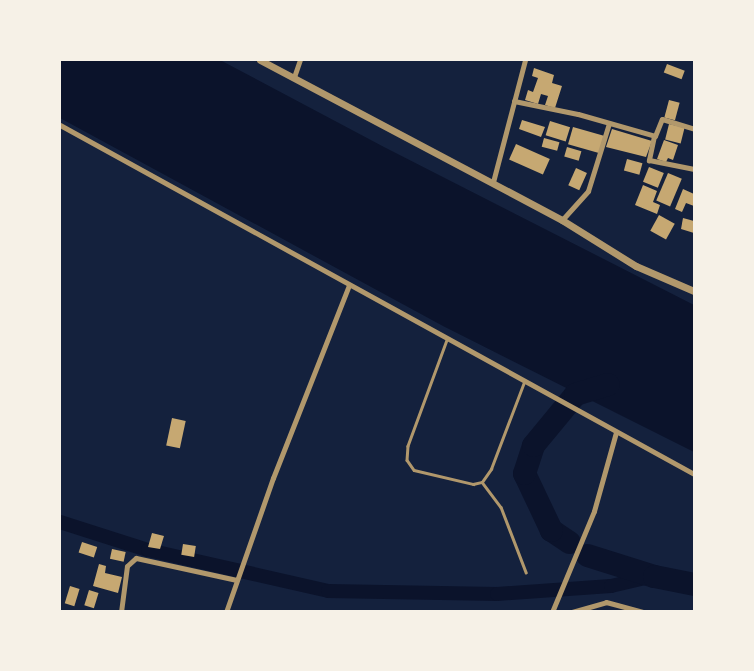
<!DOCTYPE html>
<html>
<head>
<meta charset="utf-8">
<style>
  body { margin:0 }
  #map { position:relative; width:754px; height:671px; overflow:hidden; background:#14213d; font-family:Manrope,sans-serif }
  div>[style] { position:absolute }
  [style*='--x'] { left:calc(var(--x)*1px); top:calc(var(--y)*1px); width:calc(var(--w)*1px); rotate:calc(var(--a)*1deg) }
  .water>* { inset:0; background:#0b132b }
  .canal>* { height:14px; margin:-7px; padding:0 7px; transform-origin:7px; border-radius:7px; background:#0b132b }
  .river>* { height:23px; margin:-11.5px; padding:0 11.5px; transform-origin:11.5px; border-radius:11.5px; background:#0b132b }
  .building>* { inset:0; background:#c6a872; transform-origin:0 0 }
  .service>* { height:2.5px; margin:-1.25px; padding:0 1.25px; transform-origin:1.25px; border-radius:1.25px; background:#b1986c }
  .minor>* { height:5px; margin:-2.5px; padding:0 2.5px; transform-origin:2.5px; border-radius:2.5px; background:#b1986c }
  .tertiary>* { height:7px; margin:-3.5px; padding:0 3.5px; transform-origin:3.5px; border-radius:3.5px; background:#b1986c }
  span { translate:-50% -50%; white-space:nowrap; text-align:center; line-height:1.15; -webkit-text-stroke:7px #f6f1e7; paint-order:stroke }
  .frame { position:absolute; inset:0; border:61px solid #f6f1e7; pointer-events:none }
</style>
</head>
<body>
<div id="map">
  <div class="water">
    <div style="clip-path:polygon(60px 60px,220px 60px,384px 147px,694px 305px,694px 452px,443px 326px,60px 118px)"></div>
  </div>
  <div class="canal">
    <div style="--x:60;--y:522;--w:92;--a:17.7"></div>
    <div style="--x:148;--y:550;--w:185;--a:12.8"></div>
    <div style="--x:328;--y:591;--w:169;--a:1"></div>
    <div style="--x:497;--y:594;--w:114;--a:-4"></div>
    <div style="--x:611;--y:586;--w:44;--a:-13.1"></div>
  </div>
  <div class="river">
    <div style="--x:569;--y:542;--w:22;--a:-146"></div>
    <div style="--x:551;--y:530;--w:63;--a:-115.3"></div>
    <div style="--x:524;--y:473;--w:29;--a:-72"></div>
    <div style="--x:533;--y:445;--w:66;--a:-50.5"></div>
    <div style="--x:575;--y:394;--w:34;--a:-17"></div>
    <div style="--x:587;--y:555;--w:70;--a:17.4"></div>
    <div style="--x:654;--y:576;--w:41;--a:11.3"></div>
  </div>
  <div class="building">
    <div style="left:667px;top:64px;width:19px;height:9px;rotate:21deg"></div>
    <div style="clip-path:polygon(534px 68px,554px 75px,552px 83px,562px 86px,555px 108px,545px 105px,548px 96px,541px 94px,538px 104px,525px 100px,528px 90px,533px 92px,538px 78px,532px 76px)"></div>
    <div style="left:669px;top:100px;width:11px;height:18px;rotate:15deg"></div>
    <div style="clip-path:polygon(522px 120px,545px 127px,541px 137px,519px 129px)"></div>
    <div style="left:550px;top:121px;width:21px;height:15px;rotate:17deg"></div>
    <div style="left:669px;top:124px;width:16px;height:16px;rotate:14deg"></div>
    <div style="left:573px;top:127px;width:32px;height:18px;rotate:16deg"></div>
    <div style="clip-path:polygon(612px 129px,652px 141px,646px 157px,606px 147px)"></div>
    <div style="left:544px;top:138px;width:16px;height:9px;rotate:15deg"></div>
    <div style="clip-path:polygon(664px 140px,678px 145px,673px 160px,668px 158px,666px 162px,657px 159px)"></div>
    <div style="left:516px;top:144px;width:37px;height:17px;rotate:24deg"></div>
    <div style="left:567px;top:147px;width:15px;height:10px;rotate:16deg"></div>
    <div style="left:627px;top:159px;width:16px;height:12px;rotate:15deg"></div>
    <div style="left:649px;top:167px;width:16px;height:16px;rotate:22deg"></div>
    <div style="left:576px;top:168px;width:12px;height:19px;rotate:24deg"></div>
    <div style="left:668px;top:173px;width:15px;height:30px;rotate:23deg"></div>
    <div style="clip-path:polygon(643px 185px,657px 191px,653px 202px,660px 205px,657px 214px,635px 205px)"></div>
    <div style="clip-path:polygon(683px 189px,694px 194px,694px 206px,686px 203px,682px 212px,675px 209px)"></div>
    <div style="left:659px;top:215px;width:18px;height:18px;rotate:29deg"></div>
    <div style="clip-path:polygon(683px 218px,694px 221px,694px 233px,681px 229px)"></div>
    <div style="left:172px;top:418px;width:14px;height:28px;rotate:12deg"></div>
    <div style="clip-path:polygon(152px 533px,164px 536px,160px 549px,148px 547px)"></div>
    <div style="left:82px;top:542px;width:16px;height:11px;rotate:18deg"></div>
    <div style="left:183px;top:544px;width:13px;height:11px;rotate:9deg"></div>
    <div style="left:112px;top:549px;width:14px;height:10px;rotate:12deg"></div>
    <div style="clip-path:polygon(99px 564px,106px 566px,105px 573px,122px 577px,118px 593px,93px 586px)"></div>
    <div style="left:70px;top:586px;width:10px;height:18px;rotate:17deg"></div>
    <div style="left:89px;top:590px;width:10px;height:16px;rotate:17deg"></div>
  </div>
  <div class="service">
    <div style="--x:447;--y:340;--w:113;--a:110.2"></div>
    <div style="--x:408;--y:446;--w:14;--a:94"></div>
    <div style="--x:407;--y:460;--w:12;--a:55"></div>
    <div style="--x:414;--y:470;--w:61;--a:13.3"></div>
    <div style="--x:473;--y:484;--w:9;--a:-13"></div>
    <div style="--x:482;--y:482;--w:31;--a:53"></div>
    <div style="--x:501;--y:507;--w:70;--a:69"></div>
    <div style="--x:482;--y:482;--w:16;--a:-55"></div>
    <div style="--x:491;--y:469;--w:93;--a:-69.2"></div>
  </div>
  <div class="minor">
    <div style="--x:294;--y:77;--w:18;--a:-71"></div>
    <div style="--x:514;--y:101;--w:65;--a:11.5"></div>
    <div style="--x:578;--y:114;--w:80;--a:15.9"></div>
    <div style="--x:655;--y:136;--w:18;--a:-68"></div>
    <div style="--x:662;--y:119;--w:34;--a:17"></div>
    <div style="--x:60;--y:125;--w:724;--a:28.83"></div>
    <div style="--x:654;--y:136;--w:25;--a:102"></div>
    <div style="--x:649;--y:160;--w:46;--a:11.3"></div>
    <div style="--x:493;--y:182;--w:126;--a:-75.3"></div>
    <div style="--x:562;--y:220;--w:39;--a:-48"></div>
    <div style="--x:588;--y:191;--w:71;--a:-72.8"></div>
    <div style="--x:121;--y:612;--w:46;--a:-82.6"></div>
    <div style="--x:127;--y:566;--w:12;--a:-42"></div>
    <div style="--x:136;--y:558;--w:103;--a:12.3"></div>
    <div style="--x:226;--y:612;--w:142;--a:-70.7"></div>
    <div style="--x:273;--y:478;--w:207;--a:-68.5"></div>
    <div style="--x:552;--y:612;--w:109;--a:-67.4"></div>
    <div style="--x:594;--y:511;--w:82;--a:-74.4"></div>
    <div style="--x:572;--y:612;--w:35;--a:-16"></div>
    <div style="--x:606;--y:602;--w:39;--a:15"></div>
  </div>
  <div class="tertiary">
    <div style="--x:260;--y:60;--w:342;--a:27.9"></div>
    <div style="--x:562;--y:220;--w:87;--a:31.9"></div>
    <div style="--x:636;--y:266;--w:63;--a:23.3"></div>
  </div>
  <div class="frame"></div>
</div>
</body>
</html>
